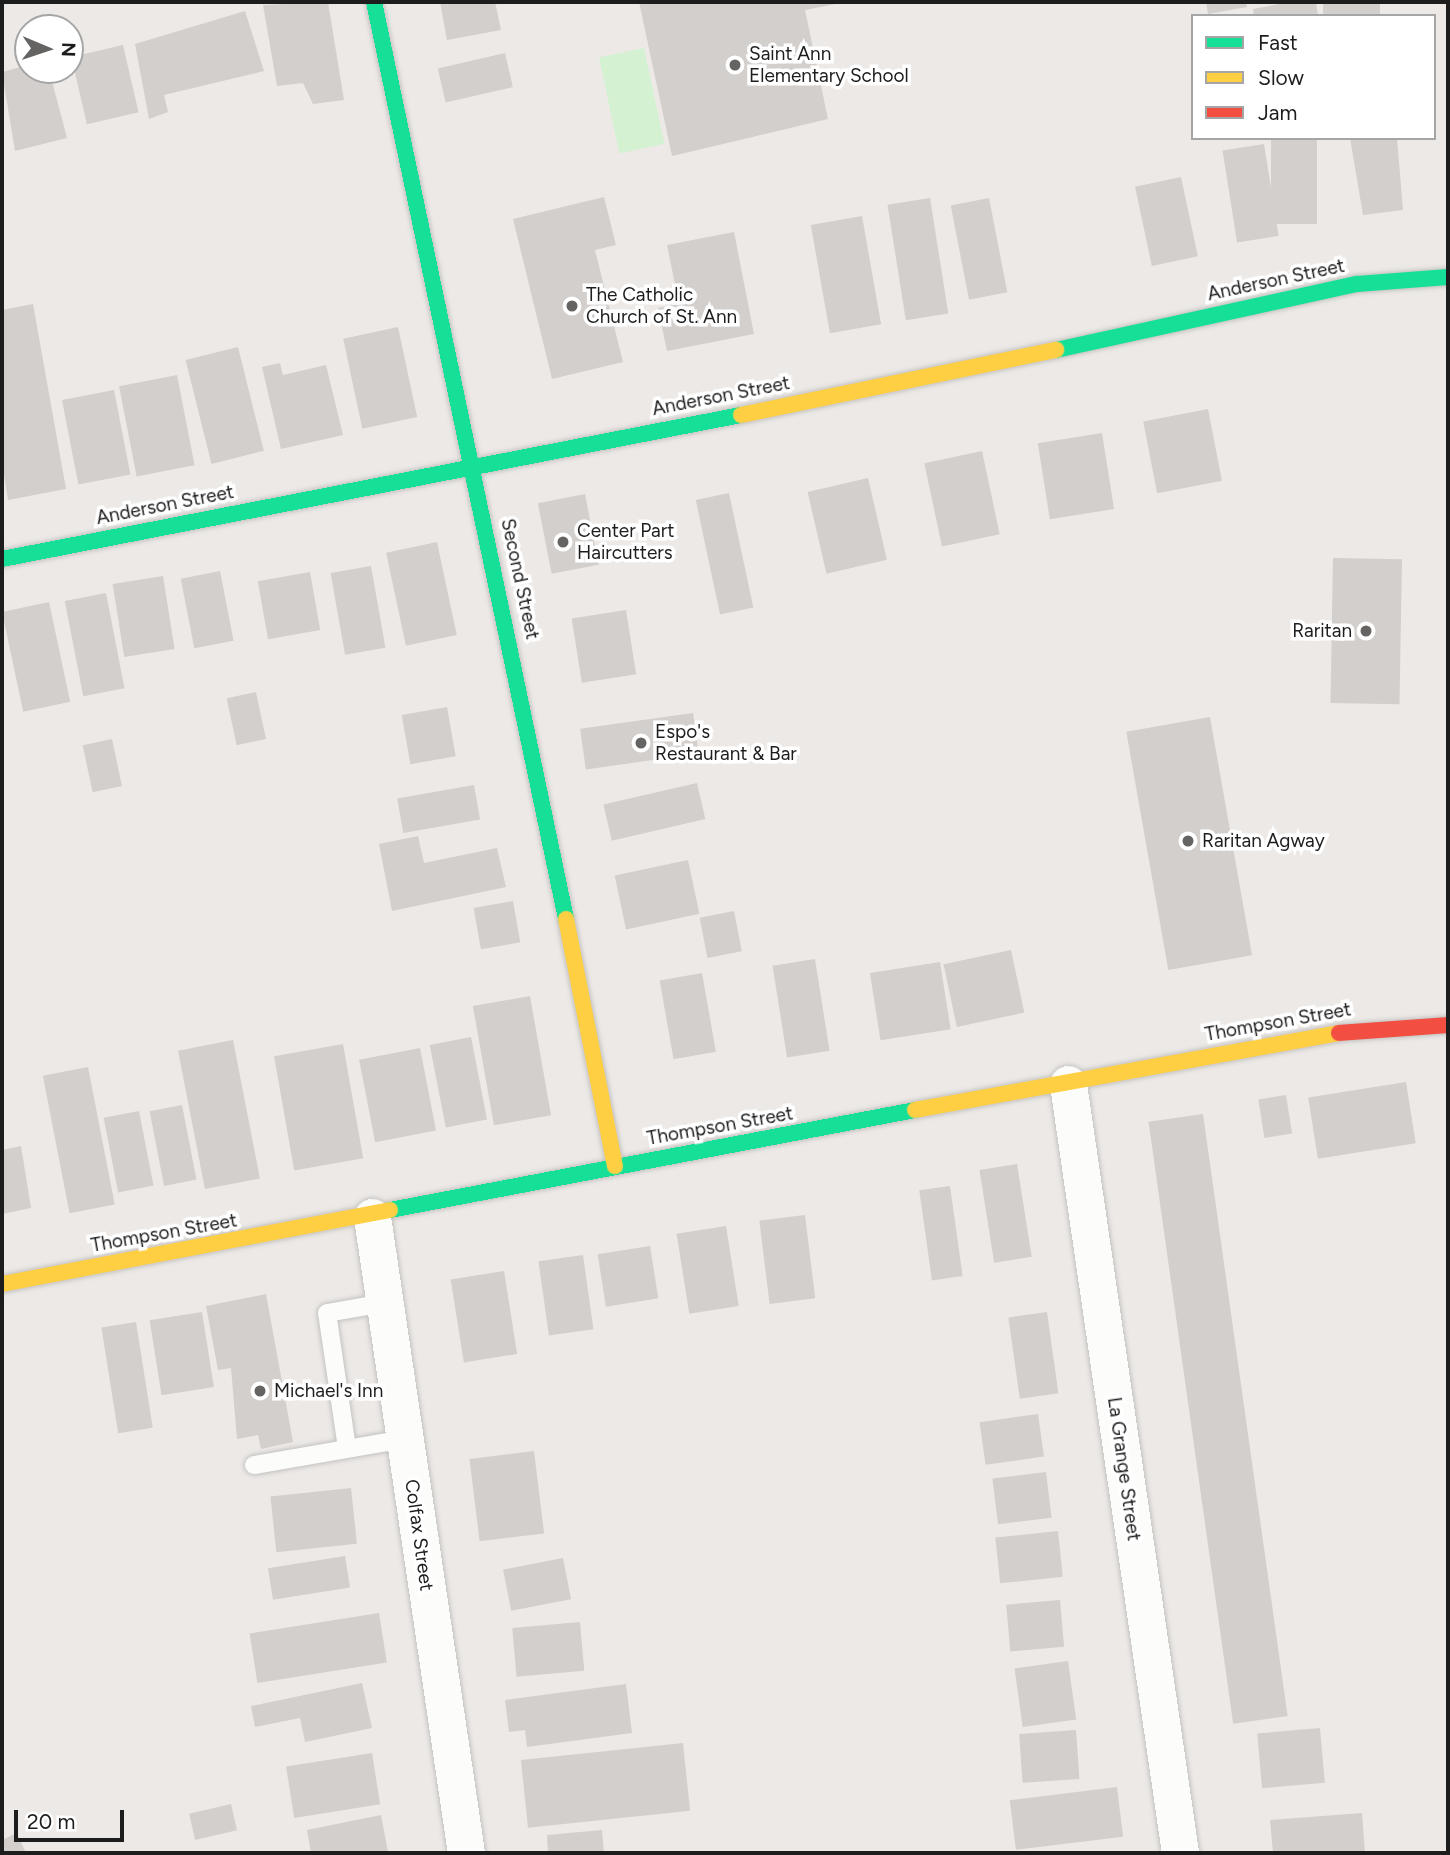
<!DOCTYPE html>
<html>
<head>
<meta charset="utf-8">
<style>
  body { margin:0 }
  #map { position:relative; width:1450px; height:1855px; overflow:hidden; background:#ece9e6; font-family:Figtree,sans-serif }
  div>[style] { position:absolute }
  [style*='--x'] { left:calc(var(--x)*1px); top:calc(var(--y)*1px); width:calc(var(--w)*1px); rotate:calc(var(--a)*1deg) }
  .park>* { inset:0; background:#d4f2d1; transform-origin:0 0 }
  .building>* { inset:0; background:#d3cfcd; transform-origin:0 0 }
  .roads { filter:drop-shadow(0 0 2px #c4c3c2) drop-shadow(0 0 2px #c4c3c2) }
  .lane>* { height:18px; margin:-9px; padding:0 9px; transform-origin:9px; border-radius:9px; background:#fcfcfb }
  .street>* { height:37px; margin:-18.5px; padding:0 18.5px; transform-origin:18.5px; border-radius:18.5px; background:#fcfcfb }
  .fast>* { height:16px; margin:-8px; padding:0 8px; transform-origin:8px; border-radius:8px; background:#16e098 }
  .slow>* { height:16px; margin:-8px; padding:0 8px; transform-origin:8px; border-radius:8px; background:#ffcf43 }
  .jam>* { height:16px; margin:-8px; padding:0 8px; transform-origin:8px; border-radius:8px; background:#f24e42 }
  .dots>* { width:19px; height:19px; translate:-50% -50%; box-sizing:border-box; border:4px solid #fff; border-radius:50% }
  span { translate:-50% -50%; white-space:nowrap; text-align:center; line-height:1.15; -webkit-text-stroke:7px #fff; paint-order:stroke }
  .poi-label { font-size:19px; color:#1d1d1d }
  .left { translate:0 -50%; text-align:left }
  .right { translate:-100% -50%; text-align:right }
  .street-label { font-size:19px; color:#1d1d1d }
  .frame { position:absolute; inset:0; border:4px solid #1d1d1d; pointer-events:none }
  .legend { position:absolute; left:1191px; top:14px; width:245px; height:126px; box-sizing:border-box; background:#fff; border:2px solid #a5a5a5; margin:0; padding:9px 12px; list-style:none; font-size:21px; color:#1d1d1d }
  .legend li { display:flex; align-items:center; gap:14px; height:35px }
  .legend b { width:35px; border:2px solid #a5a5a5 }
  .north { position:absolute; left:14px; top:14px; width:70px; height:70px; box-sizing:border-box; background:#fff; border:2px solid #a5a5a5; border-radius:50%; rotate:92deg; font-size:19px; font-weight:700; line-height:28px; text-align:center; color:#1d1d1d }
  .north::after { content:''; display:block; margin:auto; width:24px; height:32px; background:#656463; clip-path:polygon(50% 0,100% 100%,50% 72%,0 100%) }
  .scale { position:absolute; left:14px; top:1810px; width:110px; height:32px; box-sizing:border-box; border:4px solid #1d1d1d; border-top:0; padding-left:9px; font-size:21px; line-height:24px; white-space:nowrap; color:#1d1d1d; -webkit-text-stroke:5px #fff; paint-order:stroke }
</style>
</head>
<body>
<div id="map">
  <div class="park">
    <div style="left:644px;top:48px;width:98px;height:46px;rotate:78deg"></div>
  </div>
  <div class="building">
    <div style="clip-path:polygon(328px 2px,344px 100px,313px 104px,303px 83px,277px 86px,263px 5px)"></div>
    <div style="clip-path:polygon(440px 2px,495px 2px,501px 30px,447px 40px)"></div>
    <div style="clip-path:polygon(639px 2px,846px 2px,805px 10px,828px 119px,672px 156px)"></div>
    <div style="clip-path:polygon(1206px 2px,1246px 2px,1247px 7px,1208px 14px)"></div>
    <div style="clip-path:polygon(1290px 2px,1316px 2px,1318px 16px,1254px 16px,1253px 9px)"></div>
    <div style="left:1323px;top:2px;width:57px;height:14px"></div>
    <div style="clip-path:polygon(245px 11px,264px 71px,164px 95px,168px 112px,149px 119px,135px 44px)"></div>
    <div style="left:123px;top:45px;width:69px;height:53px;rotate:77deg"></div>
    <div style="left:505px;top:53px;width:35px;height:69px;rotate:77deg"></div>
    <div style="clip-path:polygon(28px 65px,49px 70px,67px 138px,15px 151px,2px 72px)"></div>
    <div style="left:1271px;top:138px;width:46px;height:86px"></div>
    <div style="clip-path:polygon(1350px 138px,1397px 138px,1403px 210px,1363px 215px)"></div>
    <div style="left:1264px;top:144px;width:93px;height:42px;rotate:81deg"></div>
    <div style="left:1181px;top:177px;width:81px;height:47px;rotate:78deg"></div>
    <div style="clip-path:polygon(604px 197px,616px 245px,595px 250px,623px 362px,552px 379px,513px 219px)"></div>
    <div style="left:930px;top:198px;width:117px;height:43px;rotate:81deg"></div>
    <div style="left:989px;top:198px;width:96px;height:39px;rotate:79deg"></div>
    <div style="left:862px;top:216px;width:110px;height:52px;rotate:80deg"></div>
    <div style="clip-path:polygon(734px 232px,754px 334px,667px 351px,658px 308px,679px 304px,667px 245px)"></div>
    <div style="clip-path:polygon(33px 304px,66px 489px,8px 500px,2px 462px,2px 310px)"></div>
    <div style="left:398px;top:327px;width:92px;height:56px;rotate:78deg"></div>
    <div style="left:238px;top:347px;width:107px;height:54px;rotate:76deg"></div>
    <div style="clip-path:polygon(280px 363px,283px 375px,326px 365px,343px 435px,281px 449px,262px 367px)"></div>
    <div style="left:177px;top:375px;width:92px;height:59px;rotate:79deg"></div>
    <div style="left:114px;top:390px;width:86px;height:53px;rotate:79deg"></div>
    <div style="left:1208px;top:409px;width:73px;height:66px;rotate:79deg"></div>
    <div style="left:1102px;top:433px;width:77px;height:65px;rotate:81deg"></div>
    <div style="left:982px;top:451px;width:85px;height:59px;rotate:78deg"></div>
    <div style="left:868px;top:478px;width:84px;height:62px;rotate:77deg"></div>
    <div style="left:729px;top:493px;width:117px;height:34px;rotate:78deg"></div>
    <div style="left:585px;top:494px;width:72px;height:48px;rotate:79deg"></div>
    <div style="left:437px;top:542px;width:95px;height:52px;rotate:78deg"></div>
    <div style="left:1333px;top:558px;width:69px;height:145px;rotate:1deg"></div>
    <div style="left:371px;top:566px;width:83px;height:41px;rotate:80deg"></div>
    <div style="left:220px;top:571px;width:71px;height:40px;rotate:79deg"></div>
    <div style="left:310px;top:572px;width:59px;height:53px;rotate:80deg"></div>
    <div style="left:163px;top:576px;width:74px;height:51px;rotate:81deg"></div>
    <div style="left:106px;top:593px;width:97px;height:42px;rotate:79deg"></div>
    <div style="left:49px;top:602px;width:102px;height:48px;rotate:78deg"></div>
    <div style="left:626px;top:610px;width:65px;height:55px;rotate:81deg"></div>
    <div style="left:256px;top:692px;width:48px;height:30px;rotate:78deg"></div>
    <div style="left:447px;top:707px;width:50px;height:46px;rotate:80deg"></div>
    <div style="left:693px;top:713px;width:41px;height:114px;rotate:82deg"></div>
    <div style="left:1210px;top:717px;width:242px;height:85px;rotate:80deg"></div>
    <div style="left:112px;top:739px;width:48px;height:30px;rotate:78deg"></div>
    <div style="left:697px;top:783px;width:37px;height:96px;rotate:77deg"></div>
    <div style="left:474px;top:785px;width:35px;height:78px;rotate:80deg"></div>
    <div style="clip-path:polygon(418px 836px,424px 863px,497px 848px,506px 887px,392px 911px,379px 844px)"></div>
    <div style="left:688px;top:860px;width:55px;height:75px;rotate:78deg"></div>
    <div style="left:513px;top:901px;width:42px;height:40px;rotate:80deg"></div>
    <div style="left:734px;top:911px;width:41px;height:35px;rotate:79deg"></div>
    <div style="left:1011px;top:950px;width:64px;height:69px;rotate:78deg"></div>
    <div style="left:815px;top:959px;width:93px;height:43px;rotate:81deg"></div>
    <div style="left:940px;top:962px;width:68px;height:71px;rotate:81deg"></div>
    <div style="left:702px;top:973px;width:80px;height:43px;rotate:80deg"></div>
    <div style="left:530px;top:996px;width:121px;height:58px;rotate:80deg"></div>
    <div style="left:471px;top:1037px;width:84px;height:42px;rotate:79deg"></div>
    <div style="left:233px;top:1040px;width:141px;height:56px;rotate:79deg"></div>
    <div style="left:343px;top:1044px;width:116px;height:70px;rotate:80deg"></div>
    <div style="left:420px;top:1048px;width:84px;height:62px;rotate:79deg"></div>
    <div style="left:88px;top:1067px;width:140px;height:46px;rotate:79deg"></div>
    <div style="left:1406px;top:1082px;width:62px;height:99px;rotate:81deg"></div>
    <div style="left:1286px;top:1095px;width:39px;height:28px;rotate:81deg"></div>
    <div style="left:182px;top:1105px;width:76px;height:33px;rotate:79deg"></div>
    <div style="left:139px;top:1111px;width:76px;height:36px;rotate:79deg"></div>
    <div style="left:1203px;top:1114px;width:608px;height:55px;rotate:82deg"></div>
    <div style="clip-path:polygon(21px 1146px,31px 1208px,2px 1214px,2px 1150px)"></div>
    <div style="left:1017px;top:1164px;width:94px;height:38px;rotate:81deg"></div>
    <div style="left:950px;top:1186px;width:91px;height:31px;rotate:82deg"></div>
    <div style="left:805px;top:1215px;width:84px;height:46px;rotate:83deg"></div>
    <div style="left:726px;top:1226px;width:81px;height:50px;rotate:81deg"></div>
    <div style="left:650px;top:1246px;width:53px;height:53px;rotate:81deg"></div>
    <div style="left:583px;top:1255px;width:75px;height:45px;rotate:82deg"></div>
    <div style="left:504px;top:1271px;width:84px;height:54px;rotate:81deg"></div>
    <div style="clip-path:polygon(266px 1294px,293px 1442px,261px 1449px,258px 1435px,237px 1439px,231px 1368px,218px 1370px,206px 1306px)"></div>
    <div style="left:202px;top:1312px;width:76px;height:53px;rotate:81deg"></div>
    <div style="left:1047px;top:1312px;width:82px;height:39px;rotate:82deg"></div>
    <div style="left:136px;top:1322px;width:107px;height:35px;rotate:81deg"></div>
    <div style="left:1038px;top:1414px;width:43px;height:59px;rotate:82deg"></div>
    <div style="left:534px;top:1451px;width:83px;height:65px;rotate:83deg"></div>
    <div style="left:1046px;top:1472px;width:46px;height:54px;rotate:83deg"></div>
    <div style="left:351px;top:1488px;width:56px;height:81px;rotate:84deg"></div>
    <div style="left:1058px;top:1531px;width:46px;height:63px;rotate:84deg"></div>
    <div style="left:345px;top:1556px;width:32px;height:78px;rotate:81deg"></div>
    <div style="left:563px;top:1558px;width:42px;height:61px;rotate:79deg"></div>
    <div style="left:1060px;top:1600px;width:47px;height:54px;rotate:85deg"></div>
    <div style="left:379px;top:1613px;width:50px;height:131px;rotate:81deg"></div>
    <div style="left:580px;top:1622px;width:49px;height:68px;rotate:85deg"></div>
    <div style="left:1068px;top:1661px;width:59px;height:54px;rotate:82deg"></div>
    <div style="clip-path:polygon(362px 1683px,372px 1728px,305px 1742px,300px 1718px,255px 1727px,251px 1706px)"></div>
    <div style="clip-path:polygon(626px 1684px,632px 1733px,527px 1747px,525px 1730px,509px 1732px,505px 1700px)"></div>
    <div style="left:1320px;top:1728px;width:55px;height:63px;rotate:85deg"></div>
    <div style="left:1076px;top:1730px;width:49px;height:57px;rotate:86deg"></div>
    <div style="left:683px;top:1743px;width:68px;height:163px;rotate:84deg"></div>
    <div style="left:372px;top:1753px;width:52px;height:87px;rotate:81deg"></div>
    <div style="left:1117px;top:1787px;width:50px;height:108px;rotate:83deg"></div>
    <div style="left:231px;top:1804px;width:27px;height:43px;rotate:77deg"></div>
    <div style="clip-path:polygon(1362px 1813px,1365px 1853px,1273px 1853px,1270px 1820px)"></div>
    <div style="clip-path:polygon(381px 1815px,388px 1852px,311px 1853px,307px 1830px)"></div>
    <div style="clip-path:polygon(602px 1830px,604px 1853px,548px 1853px,547px 1835px)"></div>
    <div style="clip-path:polygon(17px 1833px,26px 1853px,2px 1853px,2px 1840px)"></div>
  </div>
  <div class="roads">
    <div class="lane">
      <div style="--x:347;--y:1448;--w:136;--a:-98.4"></div>
      <div style="--x:327;--y:1313;--w:59;--a:-9.8"></div>
      <div style="--x:254;--y:1465;--w:153;--a:-9.8"></div>
    </div>
    <div class="street">
      <div style="--x:1068;--y:1084;--w:777;--a:81.71"></div>
      <div style="--x:372;--y:1217;--w:643;--a:81.59"></div>
    </div>
    <div class="fast">
      <div style="--x:374;--y:2;--w:937;--a:78.17"></div>
      <div style="--x:1056;--y:350;--w:308;--a:-12.4"></div>
      <div style="--x:1357;--y:284;--w:91;--a:-4.4"></div>
      <div style="--x:2;--y:559;--w:753;--a:-11.03"></div>
      <div style="--x:390;--y:1210;--w:534;--a:-10.78"></div>
    </div>
    <div class="slow">
      <div style="--x:741;--y:415;--w:322;--a:-11.7"></div>
      <div style="--x:566;--y:919;--w:252;--a:78.8"></div>
      <div style="--x:915;--y:1110;--w:431;--a:-10.3"></div>
      <div style="--x:2;--y:1284;--w:395;--a:-10.8"></div>
    </div>
    <div class="jam">
      <div style="--x:1339;--y:1033;--w:109;--a:-4.2"></div>
    </div>
  </div>
  <div class="dots">
    <div style="left:735px;top:65px;background:#656463"></div>
    <div style="left:572px;top:306px;background:#656463"></div>
    <div style="left:563px;top:542px;background:#656463"></div>
    <div style="left:1366px;top:631px;background:#656463"></div>
    <div style="left:641px;top:743px;background:#656463"></div>
    <div style="left:1188px;top:841px;background:#656463"></div>
    <div style="left:260px;top:1391px;background:#656463"></div>
  </div>
  <div class="poi-label">
    <span class="left" style="left:749px;top:65px">Saint Ann<br>Elementary School</span>
    <span class="left" style="left:586px;top:306px">The Catholic<br>Church of St. Ann</span>
    <span class="left" style="left:577px;top:542px">Center Part<br>Haircutters</span>
    <span class="right" style="left:1352px;top:631px">Raritan</span>
    <span class="left" style="left:655px;top:743px">Espo's<br>Restaurant &amp; Bar</span>
    <span class="left" style="left:1202px;top:841px">Raritan Agway</span>
    <span class="left" style="left:274px;top:1391px">Michael's Inn</span>
  </div>
  <div class="street-label">
    <span style="left:1276px;top:280px;rotate:-12deg">Anderson Street</span>
    <span style="left:721px;top:396px;rotate:-11deg">Anderson Street</span>
    <span style="left:165px;top:505px;rotate:-11deg">Anderson Street</span>
    <span style="left:520px;top:579px;rotate:78deg">Second Street</span>
    <span style="left:1278px;top:1022px;rotate:-10deg">Thompson Street</span>
    <span style="left:720px;top:1126px;rotate:-10deg">Thompson Street</span>
    <span style="left:164px;top:1233px;rotate:-10deg">Thompson Street</span>
    <span style="left:1124px;top:1469px;rotate:82deg">La Grange Street</span>
    <span style="left:419px;top:1535px;rotate:82deg">Colfax Street</span>
  </div>
  <div class="frame"></div>
  <ul class="legend">
  <li><b style="height:9px;background:#16e098"></b>Fast</li>
  <li><b style="height:9px;background:#ffcf43"></b>Slow</li>
  <li><b style="height:9px;background:#f24e42"></b>Jam</li>
  </ul>
  <div class="north">N</div>
  <div class="scale">20 m</div>
</div>
</body>
</html>
